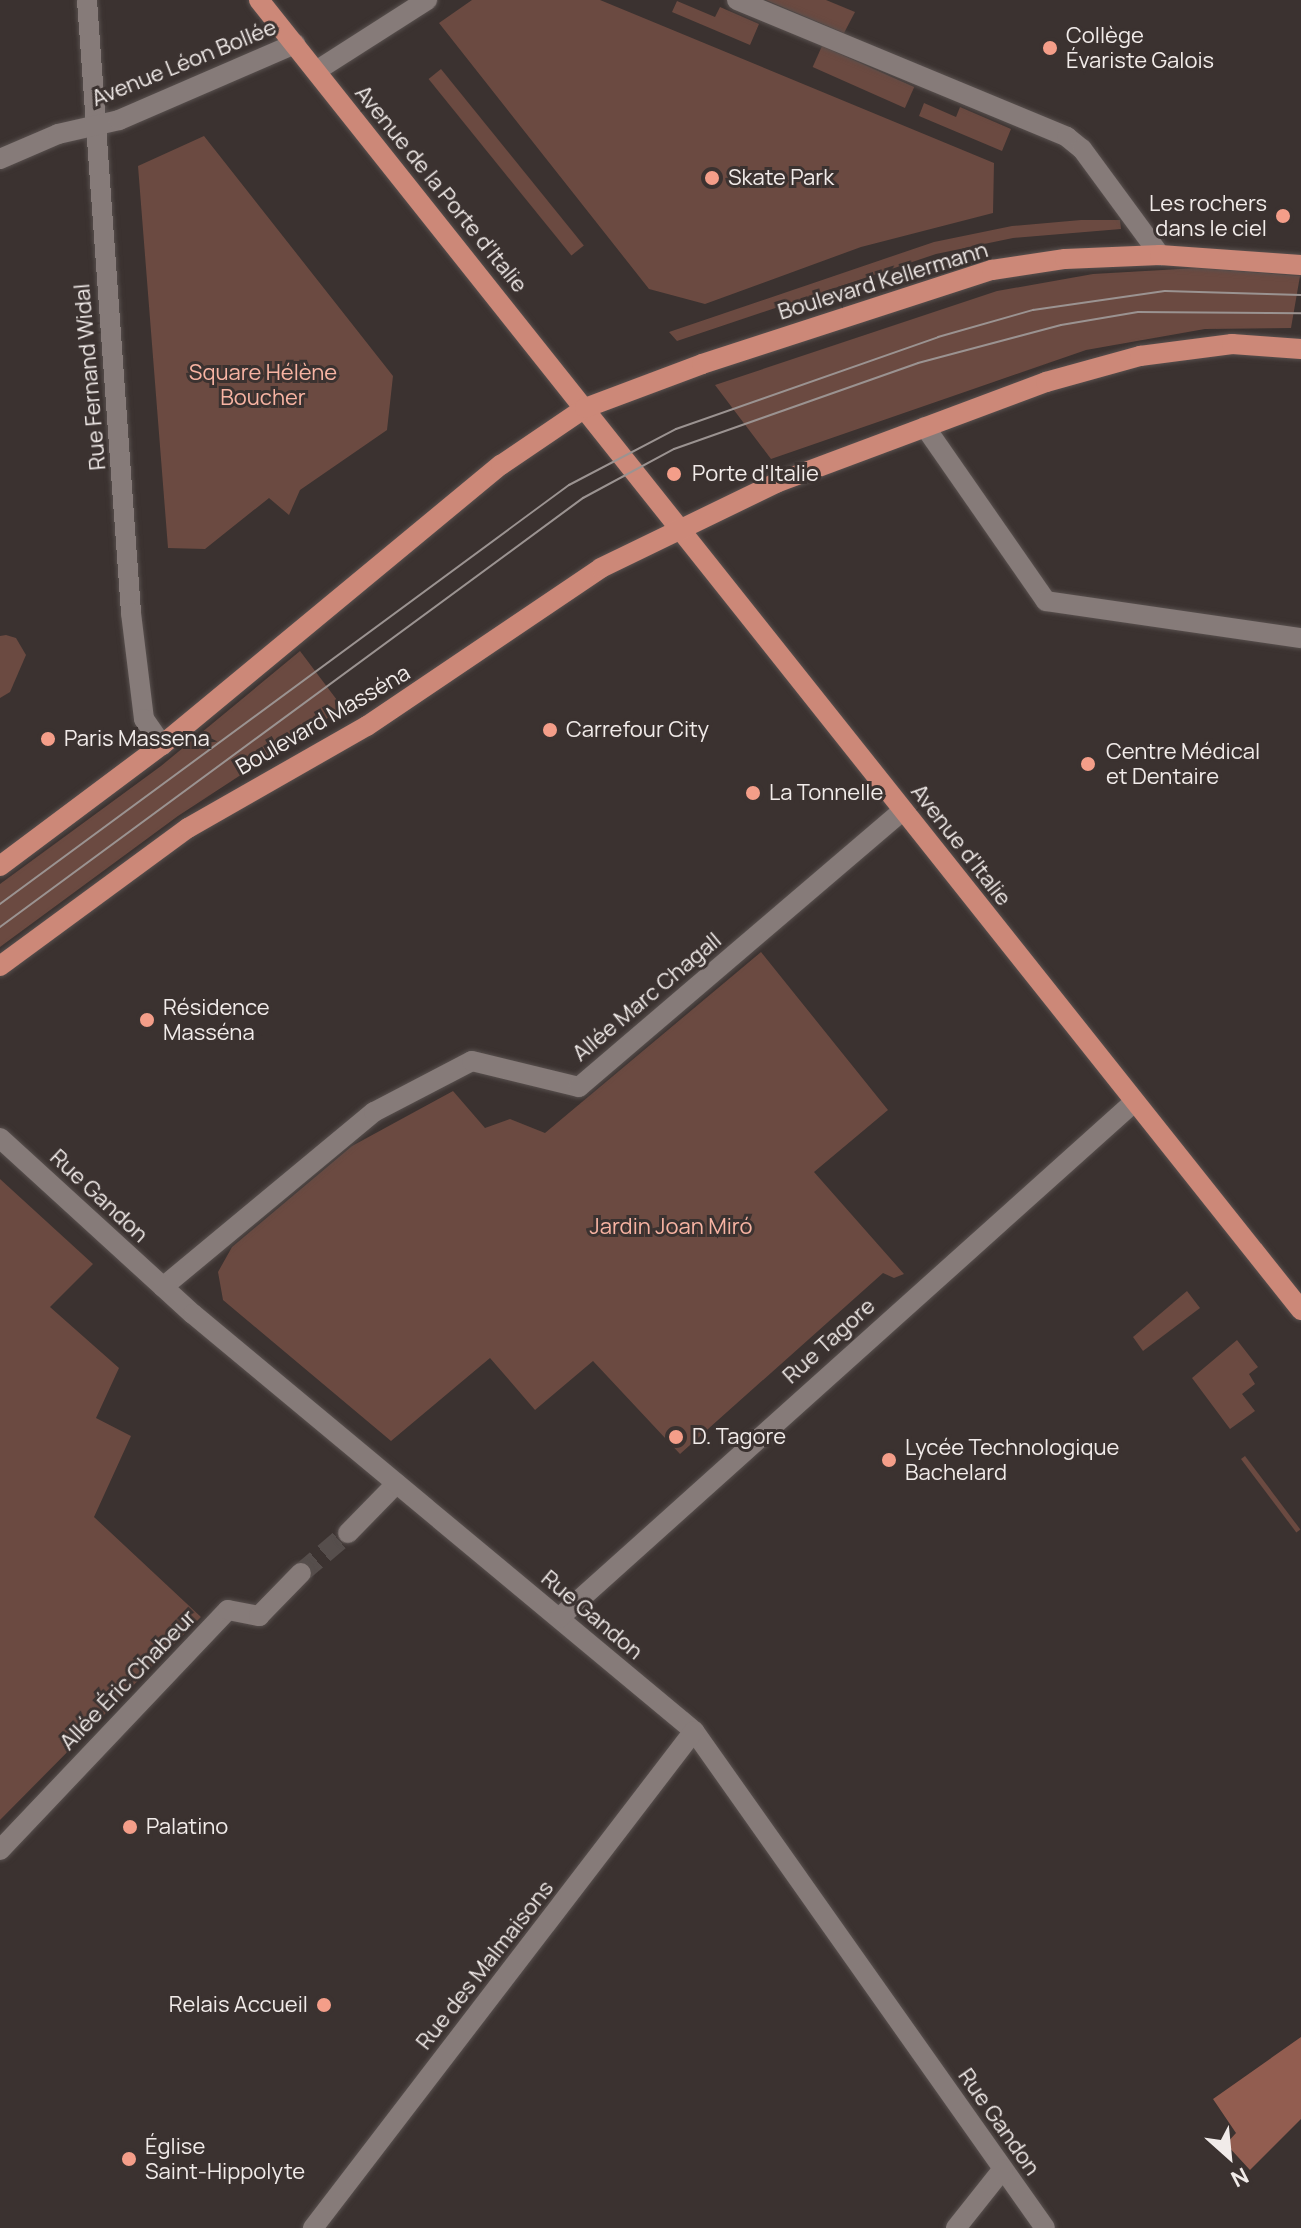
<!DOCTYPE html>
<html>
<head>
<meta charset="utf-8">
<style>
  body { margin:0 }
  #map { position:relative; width:1301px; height:2228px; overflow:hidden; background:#3b3230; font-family:Manrope,sans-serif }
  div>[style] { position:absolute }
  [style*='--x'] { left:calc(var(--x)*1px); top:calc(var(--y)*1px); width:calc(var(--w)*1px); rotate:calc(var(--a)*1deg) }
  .green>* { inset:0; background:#6b4a41; transform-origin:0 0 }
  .forest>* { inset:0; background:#925d50 }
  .pedestrian-tunnel>* { height:20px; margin-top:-10px; transform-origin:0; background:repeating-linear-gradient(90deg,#564e4c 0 20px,transparent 0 30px) }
  .roads { filter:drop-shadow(0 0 2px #58504e) drop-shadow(0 0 2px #58504e) }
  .pedestrian>* { height:20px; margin:-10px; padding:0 10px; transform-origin:10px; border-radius:10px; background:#867b79 }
  .minor>* { height:20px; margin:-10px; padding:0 10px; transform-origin:10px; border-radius:10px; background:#867b79 }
  .primary>* { height:20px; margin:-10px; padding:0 10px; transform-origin:10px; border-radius:10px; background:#cc8878 }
  .tram>* { height:2px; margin:-1px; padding:0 1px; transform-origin:1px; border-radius:1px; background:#9b9391 }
  .dots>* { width:22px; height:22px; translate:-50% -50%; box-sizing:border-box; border:4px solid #3b3230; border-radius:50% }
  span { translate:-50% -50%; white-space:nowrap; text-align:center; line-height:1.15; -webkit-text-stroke:6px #3b3230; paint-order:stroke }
  .poi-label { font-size:22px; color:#f1ebe9 }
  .left { translate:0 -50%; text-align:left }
  .right { translate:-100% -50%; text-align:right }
  .street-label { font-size:22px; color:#f1ebe9 }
  .park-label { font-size:22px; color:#f8b4a3 }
  .north { position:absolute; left:1189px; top:2116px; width:80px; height:80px; -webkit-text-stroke:6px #3b3230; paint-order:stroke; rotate:153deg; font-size:22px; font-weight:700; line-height:32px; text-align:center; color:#f1ebe9 }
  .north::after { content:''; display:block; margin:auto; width:28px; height:36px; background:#f1ebe9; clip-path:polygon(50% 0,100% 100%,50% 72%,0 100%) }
</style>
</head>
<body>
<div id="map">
  <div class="green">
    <div style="clip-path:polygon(472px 0,600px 0,994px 163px,993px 213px,861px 247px,705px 304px,649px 289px,439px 23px)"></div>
    <div style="clip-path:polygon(766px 0,826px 0,855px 12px,844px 33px)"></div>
    <div style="clip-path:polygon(677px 1px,715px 17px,720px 7px,759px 24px,750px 45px,672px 12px)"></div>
    <div style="left:822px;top:46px;width:101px;height:23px;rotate:24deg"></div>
    <div style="left:441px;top:69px;width:227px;height:16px;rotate:51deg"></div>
    <div style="clip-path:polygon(924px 103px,956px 117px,960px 107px,1011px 129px,1002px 151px,919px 116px)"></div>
    <div style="clip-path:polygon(204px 136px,393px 376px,387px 430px,300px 490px,289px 515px,269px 498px,205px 549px,168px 548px,138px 166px)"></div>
    <div style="clip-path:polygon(1081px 220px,1120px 220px,1121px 229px,1013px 238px,936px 254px,677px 341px,669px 332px,934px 242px,1012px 226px)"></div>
    <div style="clip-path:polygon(1197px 268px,1300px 276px,1291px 328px,1205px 329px,1086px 350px,771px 459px,715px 385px,997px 291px,1093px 274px)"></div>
    <div style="clip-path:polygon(6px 635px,16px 638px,26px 655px,10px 692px,0 698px,0 636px)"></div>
    <div style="clip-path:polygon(300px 651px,343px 708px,178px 816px,0 947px,0 884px,161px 766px)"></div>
    <div style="clip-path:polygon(761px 952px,888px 1110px,814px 1172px,904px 1274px,894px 1278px,883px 1273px,680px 1454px,593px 1361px,535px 1410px,490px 1358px,391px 1441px,223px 1300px,218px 1272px,232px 1247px,352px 1146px,453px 1091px,485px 1128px,510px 1119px,545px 1133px)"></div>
    <div style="clip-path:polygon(0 1179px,93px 1264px,50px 1307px,119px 1368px,96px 1418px,131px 1436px,94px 1517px,201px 1617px,0 1820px)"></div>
    <div style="clip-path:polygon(1187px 1291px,1200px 1308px,1143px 1351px,1133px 1337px)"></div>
    <div style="clip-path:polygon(1237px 1340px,1258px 1367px,1249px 1374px,1255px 1384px,1242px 1394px,1255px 1411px,1230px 1429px,1192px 1378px)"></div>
    <div style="left:1245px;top:1456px;width:92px;height:5px;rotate:53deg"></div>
  </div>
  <div class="forest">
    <div style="clip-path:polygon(1301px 2037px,1301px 2119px,1250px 2170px,1226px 2144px,1236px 2133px,1213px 2099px)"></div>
  </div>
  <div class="pedestrian-tunnel">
    <div style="--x:301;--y:1573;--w:62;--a:-40.4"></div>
  </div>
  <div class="roads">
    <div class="pedestrian">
      <div style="--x:737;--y:0;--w:357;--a:22.5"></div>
      <div style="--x:1067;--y:137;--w:19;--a:39"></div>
      <div style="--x:925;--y:427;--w:212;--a:55.2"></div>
      <div style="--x:1046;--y:601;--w:258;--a:8.3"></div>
      <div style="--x:163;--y:1287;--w:274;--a:-39.7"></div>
      <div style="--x:374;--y:1112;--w:110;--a:-27.5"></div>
      <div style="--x:472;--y:1061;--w:110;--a:13.7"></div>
      <div style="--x:579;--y:1087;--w:426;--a:-40.5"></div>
      <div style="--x:348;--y:1533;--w:69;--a:-45.6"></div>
      <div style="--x:0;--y:1850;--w:331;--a:-46.5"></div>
      <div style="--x:228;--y:1610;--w:32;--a:11"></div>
      <div style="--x:259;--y:1616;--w:60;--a:-45.7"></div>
    </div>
    <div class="minor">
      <div style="--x:87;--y:0;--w:615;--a:85.89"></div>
      <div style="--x:131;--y:613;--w:107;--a:83"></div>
      <div style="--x:144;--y:719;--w:32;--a:55"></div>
      <div style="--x:316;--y:71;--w:132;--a:-32.6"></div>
      <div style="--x:1082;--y:149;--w:132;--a:53.7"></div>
      <div style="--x:0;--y:159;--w:63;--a:-23.3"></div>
      <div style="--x:58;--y:134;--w:63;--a:-12.9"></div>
      <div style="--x:119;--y:120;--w:192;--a:-23.4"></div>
      <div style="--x:0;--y:1138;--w:261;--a:42.4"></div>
      <div style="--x:193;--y:1314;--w:652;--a:39.77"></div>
      <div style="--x:694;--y:1731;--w:608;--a:54.77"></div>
      <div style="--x:559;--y:1618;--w:773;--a:-41.9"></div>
      <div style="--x:313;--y:2228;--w:626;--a:-52.53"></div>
      <div style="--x:956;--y:2228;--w:75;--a:-51.5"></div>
    </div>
    <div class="primary">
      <div style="--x:259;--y:0;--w:1674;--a:51.5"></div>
      <div style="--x:0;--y:866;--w:202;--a:-36.8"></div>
      <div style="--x:162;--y:745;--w:440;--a:-39.6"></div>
      <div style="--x:501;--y:465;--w:102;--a:-34.2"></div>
      <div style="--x:585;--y:408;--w:125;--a:-20.6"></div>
      <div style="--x:702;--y:364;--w:305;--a:-18"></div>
      <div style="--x:992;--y:270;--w:74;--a:-8.6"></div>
      <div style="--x:1065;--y:259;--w:95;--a:-2.4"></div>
      <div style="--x:1160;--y:255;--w:141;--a:4.1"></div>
      <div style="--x:0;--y:966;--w:233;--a:-36.3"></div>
      <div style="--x:188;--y:828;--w:206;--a:-29.7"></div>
      <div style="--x:367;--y:726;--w:282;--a:-34"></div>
      <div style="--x:601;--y:568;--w:195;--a:-25.9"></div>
      <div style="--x:776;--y:483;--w:288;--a:-20.5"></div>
      <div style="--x:1046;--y:382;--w:98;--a:-15.5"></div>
      <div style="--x:1140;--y:356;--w:93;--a:-7.4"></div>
      <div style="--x:1232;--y:344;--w:69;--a:4.1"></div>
    </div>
  </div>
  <div class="tram">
    <div style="--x:0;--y:904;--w:707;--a:-36.37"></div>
    <div style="--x:569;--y:485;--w:121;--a:-27.6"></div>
    <div style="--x:676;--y:429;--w:278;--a:-19.3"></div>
    <div style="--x:938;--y:337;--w:99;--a:-15.9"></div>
    <div style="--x:1033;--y:310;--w:133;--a:-8.2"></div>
    <div style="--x:1165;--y:291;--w:136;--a:1.7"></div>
    <div style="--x:0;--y:927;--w:724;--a:-36.35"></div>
    <div style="--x:583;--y:498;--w:103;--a:-28.3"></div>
    <div style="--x:674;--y:449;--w:259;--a:-19.4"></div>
    <div style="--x:918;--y:363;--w:148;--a:-14.9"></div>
    <div style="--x:1061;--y:325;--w:78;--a:-9.6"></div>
    <div style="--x:1138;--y:312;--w:163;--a:0.4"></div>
  </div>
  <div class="dots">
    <div style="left:1050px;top:48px;background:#f49e89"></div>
    <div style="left:712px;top:178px;background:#f49e89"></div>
    <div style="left:1283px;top:216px;background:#f49e89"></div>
    <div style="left:674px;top:474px;background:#f49e89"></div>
    <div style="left:550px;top:730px;background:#f49e89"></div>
    <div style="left:48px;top:739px;background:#f49e89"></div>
    <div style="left:1088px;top:764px;background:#f49e89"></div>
    <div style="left:753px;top:793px;background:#f49e89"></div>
    <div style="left:147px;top:1020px;background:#f49e89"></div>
    <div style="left:676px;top:1437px;background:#f49e89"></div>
    <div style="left:889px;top:1460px;background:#f49e89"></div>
    <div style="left:130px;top:1827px;background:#f49e89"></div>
    <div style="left:324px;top:2005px;background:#f49e89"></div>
    <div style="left:129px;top:2159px;background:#f49e89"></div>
  </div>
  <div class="poi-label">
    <span class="left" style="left:1066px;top:48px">Collège<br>Évariste Galois</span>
    <span class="left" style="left:728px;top:178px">Skate Park</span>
    <span class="right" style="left:1267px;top:216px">Les rochers<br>dans le ciel</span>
    <span class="left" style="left:692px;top:474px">Porte d'Italie</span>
    <span class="left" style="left:566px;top:730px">Carrefour City</span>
    <span class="left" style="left:64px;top:739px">Paris Massena</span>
    <span class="left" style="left:1106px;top:764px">Centre Médical<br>et Dentaire</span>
    <span class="left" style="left:769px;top:793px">La Tonnelle</span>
    <span class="left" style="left:163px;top:1020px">Résidence<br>Masséna</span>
    <span class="left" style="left:692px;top:1437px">D. Tagore</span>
    <span class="left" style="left:905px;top:1460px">Lycée Technologique<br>Bachelard</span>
    <span class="left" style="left:146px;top:1827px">Palatino</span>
    <span class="right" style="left:308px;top:2005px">Relais Accueil</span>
    <span class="left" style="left:145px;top:2159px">Église<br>Saint-Hippolyte</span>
  </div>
  <div class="street-label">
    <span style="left:184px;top:63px;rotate:-22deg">Avenue Léon Bollée</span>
    <span style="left:441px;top:189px;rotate:51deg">Avenue de la Porte d'Italie</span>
    <span style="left:883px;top:281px;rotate:-17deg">Boulevard Kellermann</span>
    <span style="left:90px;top:377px;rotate:-95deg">Rue Fernand Widal</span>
    <span style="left:323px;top:720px;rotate:-30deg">Boulevard Masséna</span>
    <span style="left:961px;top:845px;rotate:52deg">Avenue d'Italie</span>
    <span style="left:647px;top:997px;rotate:-40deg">Allée Marc Chagall</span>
    <span style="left:99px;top:1196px;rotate:43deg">Rue Gandon</span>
    <span style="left:829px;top:1341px;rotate:-42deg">Rue Tagore</span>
    <span style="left:592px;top:1615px;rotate:40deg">Rue Gandon</span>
    <span style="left:128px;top:1680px;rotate:-46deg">Allée Éric Chabeur</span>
    <span style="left:485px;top:1965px;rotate:-52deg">Rue des Malmaisons</span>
    <span style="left:999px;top:2122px;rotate:55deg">Rue Gandon</span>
  </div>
  <div class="park-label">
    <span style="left:263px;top:385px">Square Hélène<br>Boucher</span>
    <span style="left:671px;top:1227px">Jardin Joan Miró</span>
  </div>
  <div class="north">N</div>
</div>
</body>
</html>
